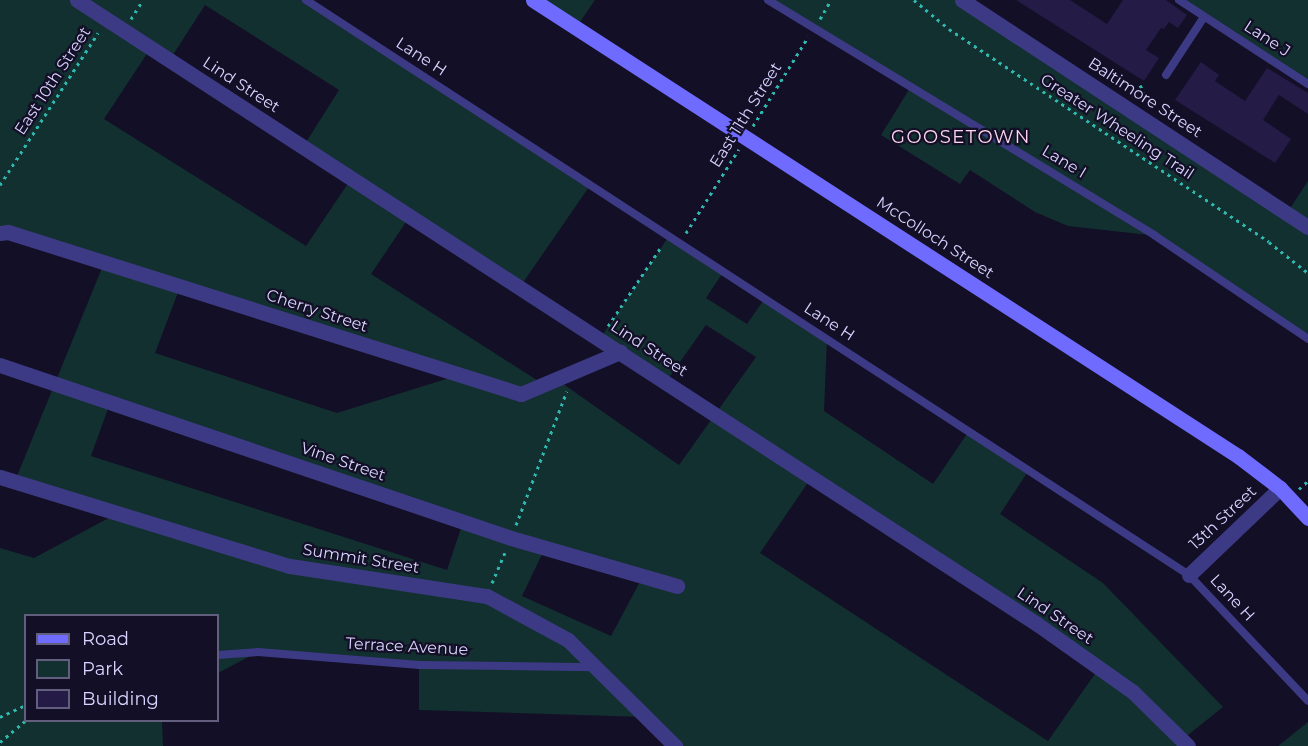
<!DOCTYPE html>
<html>
<head>
<meta charset="utf-8">
<style>
  body { margin:0 }
  #map { position:relative; width:1308px; height:746px; overflow:hidden; background:#130f26; font-family:Montserrat,sans-serif }
  div>[style] { position:absolute }
  [style*='--x'] { left:calc(var(--x)*1px); top:calc(var(--y)*1px); width:calc(var(--w)*1px); rotate:calc(var(--a)*1deg) }
  .green>* { inset:0; background:#12302f }
  .building>* { inset:0; background:#241b47 }
  .path>* { height:3px; margin-top:-1.5px; transform-origin:0; background:repeating-linear-gradient(90deg,#2fb8b0 0 3px,transparent 0 7.5px) }
  .lane>* { height:8px; margin:-4px; padding:0 4px; transform-origin:4px; border-radius:4px; background:#3d3a85 }
  .street>* { height:15px; margin:-7.5px; padding:0 7.5px; transform-origin:7.5px; border-radius:7.5px; background:#3d3a85 }
  .secondary>* { height:15px; margin:-7.5px; padding:0 7.5px; transform-origin:7.5px; border-radius:7.5px; background:#6f6bff }
  span { translate:-50% -50%; white-space:nowrap; text-align:center; line-height:1.15; -webkit-text-stroke:4.5px #130f26; paint-order:stroke }
  .street-label { font-size:16px; color:#d9d4ff }
  .neighbourhood-label { font-size:18px; color:#ffd6f0; letter-spacing:1.5px }
  .legend { position:absolute; left:24px; top:614px; width:195px; height:108px; box-sizing:border-box; background:#130f26; border:2px solid #625e7d; margin:0; padding:8px 10px; list-style:none; font-size:18px; color:#d9d4ff }
  .legend li { display:flex; align-items:center; gap:12px; height:30px }
  .legend b { width:30px; border:2px solid #625e7d }
</style>
</head>
<body>
<div id="map">
  <div class="green">
    <div style="clip-path:polygon(evenodd,0 0,306px 0,591px 184px,520px 287px,410px 216px,371px 274px,543px 384px,556px 379px,679px 465px,756px 357px,706px 325px,666px 382px,600px 339px,669px 236px,724px 271px,706px 298px,747px 324px,765px 298px,827px 339px,824px 411px,933px 484px,969px 431px,1029px 470px,1000px 514px,1103px 583px,1223px 707px,1183px 739px,1188px 746px,675px 746px,645px 717px,419px 710px,419px 666px,258px 652px,218px 673px,218px 616px,26px 616px,26px 720px,162px 721px,163px 746px,0 746px,0 548px,34px 558px,118px 513px,15px 481px,104px 263px,0 233px,0 0,205px 5px,339px 90px,303px 147px,351px 179px,306px 246px,104px 119px,150px 49px,169px 61px,205px 5px,0 0,180px 287px,459px 375px,337px 413px,155px 353px,180px 287px,0 0,110px 403px,463px 522px,447px 570px,91px 456px,110px 403px,0 0,811px 478px,1099px 668px,1048px 741px,760px 553px,811px 478px,0 0,545px 548px,643px 576px,611px 636px,522px 596px,545px 548px)"></div>
    <div style="clip-path:polygon(533px 0,595px 0,576px 28px)"></div>
    <div style="clip-path:polygon(768px 0,962px 0,1287px 213px,1308px 181px,1308px 339px,1149px 235px,1068px 226px,1035px 212px,970px 170px,960px 184px,881px 135px,910px 88px)"></div>
    <div style="clip-path:polygon(1179px 0,1308px 0,1308px 84px)"></div>
    <div style="clip-path:polygon(1308px 722px,1308px 746px,1278px 746px)"></div>
  </div>
  <div class="building">
    <div style="clip-path:polygon(1016px 0,1070px 0,1107px 24px,1123px 0,1166px 0,1187px 15px,1178px 28px,1169px 22px,1164px 29px,1161px 28px,1146px 50px,1159px 58px,1144px 81px)"></div>
    <div style="clip-path:polygon(1201px 62px,1219px 75px,1215px 81px,1245px 101px,1267px 68px,1308px 93px,1308px 114px,1279px 95px,1263px 120px,1291px 139px,1275px 163px,1175px 100px)"></div>
  </div>
  <div class="path">
    <div style="--x:914;--y:0;--w:45;--a:39.6"></div>
    <div style="--x:949;--y:29;--w:384;--a:33.6"></div>
    <div style="--x:1269;--y:242;--w:50;--a:38.5"></div>
    <div style="--x:131;--y:19;--w:22;--a:-58"></div>
    <div style="--x:820;--y:19;--w:22;--a:-60"></div>
    <div style="--x:1140;--y:85;--w:21;--a:62"></div>
    <div style="--x:753;--y:126;--w:105;--a:-58.3"></div>
    <div style="--x:0;--y:185;--w:181;--a:-57.2"></div>
    <div style="--x:686;--y:233;--w:99;--a:-57.8"></div>
    <div style="--x:608;--y:326;--w:95;--a:-56.1"></div>
    <div style="--x:1299;--y:489;--w:12;--a:-42"></div>
    <div style="--x:516;--y:525;--w:143;--a:-69.2"></div>
    <div style="--x:492;--y:583;--w:33;--a:-67"></div>
    <div style="--x:0;--y:717;--w:29;--a:-25"></div>
    <div style="--x:0;--y:742;--w:34;--a:-40"></div>
  </div>
  <div class="lane">
    <div style="--x:306;--y:0;--w:1054;--a:33.07"></div>
    <div style="--x:1189;--y:575;--w:173;--a:46.6"></div>
    <div style="--x:768;--y:0;--w:452;--a:31.3"></div>
    <div style="--x:1154;--y:235;--w:186;--a:34"></div>
    <div style="--x:1179;--y:0;--w:154;--a:33.1"></div>
    <div style="--x:1166;--y:75;--w:69;--a:-56.8"></div>
    <div style="--x:218;--y:655;--w:40;--a:-4.3"></div>
    <div style="--x:258;--y:652;--w:162;--a:4.6"></div>
    <div style="--x:419;--y:665;--w:176;--a:0.7"></div>
  </div>
  <div class="street">
    <div style="--x:77;--y:0;--w:1145;--a:33.02"></div>
    <div style="--x:1037;--y:624;--w:118;--a:35.3"></div>
    <div style="--x:1133;--y:692;--w:77;--a:44.5"></div>
    <div style="--x:962;--y:0;--w:414;--a:33.3"></div>
    <div style="--x:0;--y:233;--w:8;--a:-7"></div>
    <div style="--x:8;--y:232;--w:538;--a:17.53"></div>
    <div style="--x:521;--y:394;--w:108;--a:-23"></div>
    <div style="--x:0;--y:365;--w:539;--a:18.7"></div>
    <div style="--x:511;--y:538;--w:173;--a:16.1"></div>
    <div style="--x:0;--y:477;--w:303;--a:17.1"></div>
    <div style="--x:290;--y:566;--w:199;--a:8.7"></div>
    <div style="--x:487;--y:596;--w:92;--a:28.5"></div>
    <div style="--x:568;--y:640;--w:151;--a:44.7"></div>
    <div style="--x:1189;--y:575;--w:126;--a:-43.7"></div>
  </div>
  <div class="secondary">
    <div style="--x:533;--y:0;--w:840;--a:32.9"></div>
    <div style="--x:1238;--y:456;--w:53;--a:37.3"></div>
    <div style="--x:1280;--y:488;--w:41;--a:47"></div>
  </div>
  <div class="street-label">
    <span style="left:1267px;top:39px;rotate:33deg">Lane J</span>
    <span style="left:421px;top:57px;rotate:33deg">Lane H</span>
    <span style="left:53px;top:81px;rotate:-57deg">East 10th Street</span>
    <span style="left:241px;top:85px;rotate:33deg">Lind Street</span>
    <span style="left:1145px;top:98px;rotate:33deg">Baltimore Street</span>
    <span style="left:746px;top:115px;rotate:-58deg">East 11th Street</span>
    <span style="left:1117px;top:127px;rotate:33deg">Greater Wheeling Trail</span>
    <span style="left:1064px;top:162px;rotate:31deg">Lane I</span>
    <span style="left:935px;top:238px;rotate:33deg">McColloch Street</span>
    <span style="left:317px;top:311px;rotate:18deg">Cherry Street</span>
    <span style="left:829px;top:322px;rotate:33deg">Lane H</span>
    <span style="left:649px;top:349px;rotate:33deg">Lind Street</span>
    <span style="left:343px;top:462px;rotate:19deg">Vine Street</span>
    <span style="left:1223px;top:518px;rotate:-43deg">13th Street</span>
    <span style="left:361px;top:559px;rotate:9deg">Summit Street</span>
    <span style="left:1232px;top:598px;rotate:47deg">Lane H</span>
    <span style="left:1055px;top:616px;rotate:34deg">Lind Street</span>
    <span style="left:407px;top:647px;rotate:3deg">Terrace Avenue</span>
  </div>
  <div class="neighbourhood-label">
    <span style="left:961px;top:137px">GOOSETOWN</span>
  </div>
  <ul class="legend">
  <li><b style="height:8px;background:#6f6bff"></b>Road</li>
  <li><b style="height:16px;background:#12302f"></b>Park</li>
  <li><b style="height:16px;background:#241b47"></b>Building</li>
  </ul>
</div>
</body>
</html>
